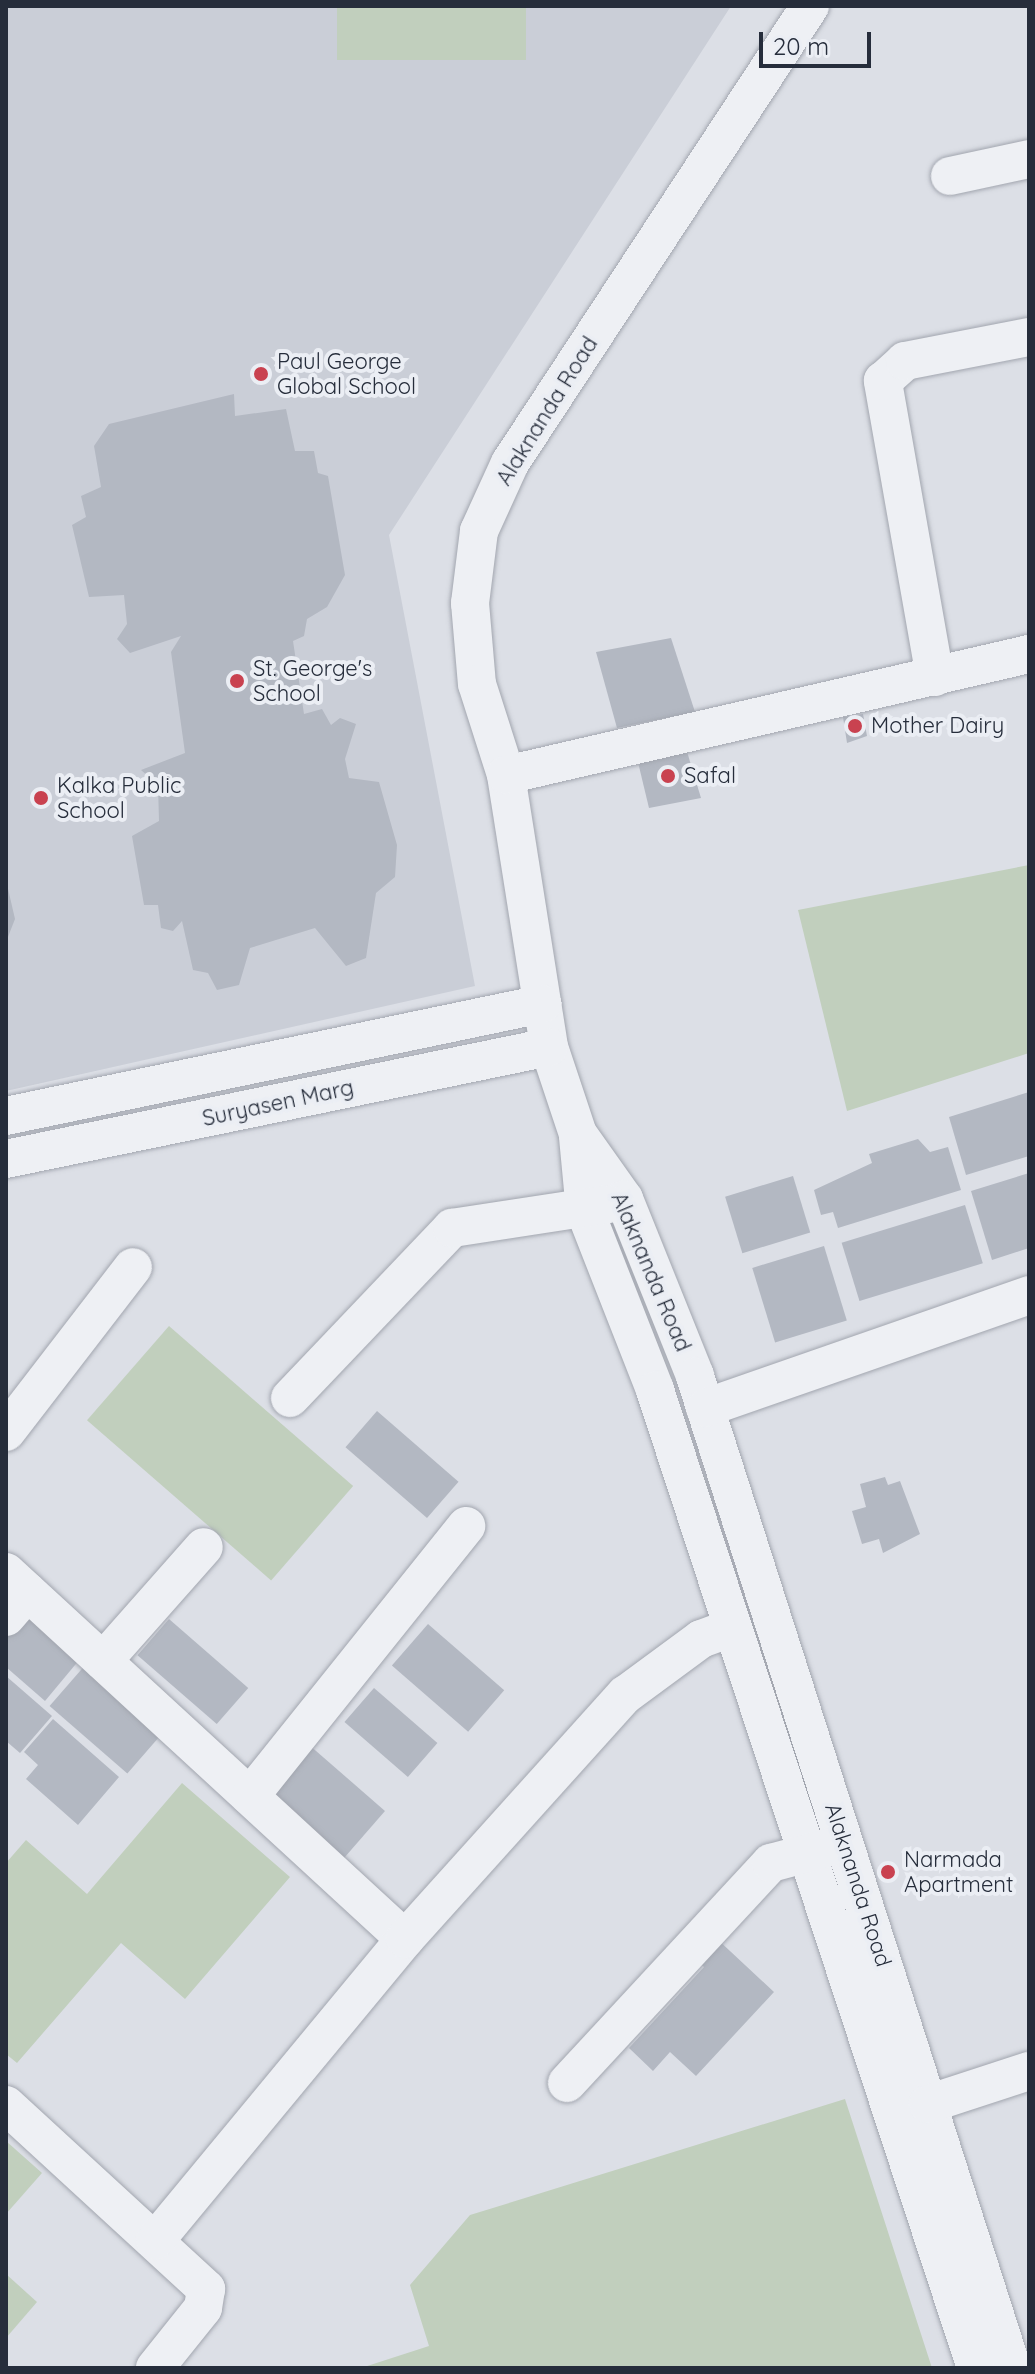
<!DOCTYPE html>
<html>
<head>
<meta charset="utf-8">
<style>
  body { margin:0 }
  #map { position:relative; width:1035px; height:2374px; overflow:hidden; background:#dcdfe6; font-family:Quicksand,sans-serif }
  div>[style] { position:absolute }
  [style*='--x'] { left:calc(var(--x)*1px); top:calc(var(--y)*1px); width:calc(var(--w)*1px); rotate:calc(var(--a)*1deg) }
  .built>* { inset:0; background:#caced7 }
  .green>* { inset:0; background:#c1cfbd; transform-origin:0 0 }
  .building>* { inset:0; background:#b3b8c2; transform-origin:0 0 }
  .roads { filter:drop-shadow(0 0 2px #a2a6af) drop-shadow(0 0 2px #a2a6af) }
  .minor>* { height:38px; margin:-19px; padding:0 19px; transform-origin:19px; border-radius:19px; background:#eef0f4 }
  .dots>* { width:22px; height:22px; translate:-50% -50%; box-sizing:border-box; border:4px solid #ebeef4; border-radius:50% }
  span { translate:-50% -50%; white-space:nowrap; text-align:center; line-height:1.15; -webkit-text-stroke:8px #ebeef4; paint-order:stroke }
  .poi-label { font-size:22px; color:#262d3b }
  .left { translate:0 -50%; text-align:left }
  .street-label { font-size:22px; color:#262d3b }
  .frame { position:absolute; inset:0; border:8px solid #262d3b; pointer-events:none }
  .scale { position:absolute; left:759px; top:32px; width:112px; height:36px; box-sizing:border-box; border:4px solid #262d3b; border-top:0; padding-left:10px; font-size:24px; line-height:28px; white-space:nowrap; color:#262d3b; -webkit-text-stroke:6px #ebeef4; paint-order:stroke }
</style>
</head>
<body>
<div id="map">
  <div class="built">
    <div style="clip-path:polygon(6px 6px,731px 6px,389px 535px,475px 986px,6px 1091px)"></div>
  </div>
  <div class="green">
    <div style="left:337px;top:6px;width:189px;height:54px"></div>
    <div style="clip-path:polygon(1029px 865px,1029px 1053px,847px 1111px,798px 910px)"></div>
    <div style="left:169px;top:1326px;width:244px;height:125px;rotate:41deg"></div>
    <div style="clip-path:polygon(182px 1783px,290px 1877px,185px 1999px,121px 1943px,17px 2063px,6px 2054px,6px 1863px,26px 1840px,87px 1894px)"></div>
    <div style="clip-path:polygon(845px 2099px,932px 2368px,361px 2368px,429px 2346px,410px 2285px,470px 2215px)"></div>
    <div style="clip-path:polygon(6px 2141px,42px 2173px,6px 2214px)"></div>
    <div style="clip-path:polygon(6px 2274px,37px 2302px,6px 2338px)"></div>
  </div>
  <div class="building">
    <div style="clip-path:polygon(234px 394px,235px 416px,286px 409px,295px 451px,314px 451px,318px 473px,328px 476px,345px 575px,327px 607px,307px 619px,304px 636px,293px 641px,304px 714px,322px 709px,331px 725px,340px 718px,356px 724px,345px 759px,349px 778px,379px 782px,397px 845px,395px 877px,376px 893px,366px 958px,346px 966px,315px 928px,250px 948px,239px 985px,217px 990px,208px 973px,193px 970px,182px 921px,173px 931px,161px 928px,158px 905px,144px 905px,132px 836px,159px 821px,158px 785px,141px 770px,185px 753px,171px 652px,181px 636px,130px 653px,117px 639px,127px 624px,124px 595px,89px 597px,72px 525px,86px 517px,81px 496px,101px 487px,94px 446px,109px 424px)"></div>
    <div style="clip-path:polygon(671px 638px,695px 712px,617px 728px,596px 652px)"></div>
    <div style="clip-path:polygon(863px 714px,867px 736px,847px 743px,843px 717px)"></div>
    <div style="clip-path:polygon(685px 745px,701px 798px,649px 808px,636px 754px)"></div>
    <div style="clip-path:polygon(6px 880px,15px 919px,6px 942px)"></div>
    <div style="clip-path:polygon(1029px 1092px,1029px 1156px,966px 1175px,949px 1117px)"></div>
    <div style="clip-path:polygon(918px 1139px,930px 1152px,948px 1147px,961px 1190px,838px 1228px,833px 1212px,821px 1215px,814px 1190px,872px 1163px,869px 1154px)"></div>
    <div style="clip-path:polygon(1029px 1173px,1029px 1248px,992px 1260px,971px 1191px)"></div>
    <div style="left:793px;top:1176px;width:59px;height:71px;rotate:73deg"></div>
    <div style="left:965px;top:1205px;width:61px;height:129px;rotate:73deg"></div>
    <div style="left:824px;top:1246px;width:78px;height:75px;rotate:73deg"></div>
    <div style="left:377px;top:1411px;width:108px;height:48px;rotate:41deg"></div>
    <div style="clip-path:polygon(885px 1477px,888px 1485px,900px 1481px,920px 1534px,883px 1553px,879px 1539px,862px 1544px,852px 1511px,866px 1507px,860px 1484px)"></div>
    <div style="clip-path:polygon(24px 1611px,80px 1659px,45px 1701px,6px 1667px,6px 1631px)"></div>
    <div style="left:169px;top:1619px;width:105px;height:48px;rotate:41deg"></div>
    <div style="left:428px;top:1624px;width:101px;height:55px;rotate:41deg"></div>
    <div style="left:87px;top:1663px;width:103px;height:57px;rotate:41deg"></div>
    <div style="clip-path:polygon(6px 1676px,52px 1716px,20px 1753px,6px 1741px)"></div>
    <div style="left:374px;top:1688px;width:84px;height:45px;rotate:41deg"></div>
    <div style="clip-path:polygon(53px 1719px,119px 1777px,78px 1825px,26px 1779px,38px 1765px,24px 1752px)"></div>
    <div style="left:308px;top:1744px;width:102px;height:67px;rotate:41deg"></div>
    <div style="clip-path:polygon(715px 1937px,774px 1992px,696px 2076px,670px 2052px,653px 2071px,629px 2048px,704px 1967px,694px 1958px)"></div>
  </div>
  <div class="roads">
    <div class="minor">
      <div style="--x:810;--y:6;--w:547;--a:123.28"></div>
      <div style="--x:510;--y:463;--w:75;--a:114.5"></div>
      <div style="--x:479;--y:531;--w:73;--a:97.1"></div>
      <div style="--x:470;--y:603;--w:81;--a:85.1"></div>
      <div style="--x:477;--y:684;--w:96;--a:72.3"></div>
      <div style="--x:506;--y:775;--w:275;--a:81"></div>
      <div style="--x:549;--y:1047;--w:92;--a:71.6"></div>
      <div style="--x:578;--y:1134;--w:80;--a:54.7"></div>
      <div style="--x:624;--y:1199;--w:191;--a:68.1"></div>
      <div style="--x:695;--y:1376;--w:1041;--a:72.28"></div>
      <div style="--x:950;--y:176;--w:81;--a:-12.1"></div>
      <div style="--x:935;--y:677;--w:301;--a:-100"></div>
      <div style="--x:883;--y:381;--w:30;--a:-42"></div>
      <div style="--x:905;--y:361;--w:126;--a:-11"></div>
      <div style="--x:506;--y:775;--w:537;--a:-13.03"></div>
      <div style="--x:6;--y:1116;--w:548;--a:-11.8"></div>
      <div style="--x:578;--y:1137;--w:74;--a:84.6"></div>
      <div style="--x:585;--y:1211;--w:192;--a:68.6"></div>
      <div style="--x:655;--y:1390;--w:1029;--a:71.83"></div>
      <div style="--x:6;--y:1159;--w:554;--a:-11.65"></div>
      <div style="--x:290;--y:1398;--w:235;--a:-46.4"></div>
      <div style="--x:452;--y:1228;--w:158;--a:-8.7"></div>
      <div style="--x:705;--y:1408;--w:343;--a:-19.2"></div>
      <div style="--x:6;--y:1432;--w:208;--a:-52.4"></div>
      <div style="--x:6;--y:1572;--w:542;--a:42.61"></div>
      <div style="--x:6;--y:1617;--w:33;--a:-49"></div>
      <div style="--x:103;--y:1661;--w:152;--a:-48.5"></div>
      <div style="--x:250;--y:1796;--w:346;--a:-51.3"></div>
      <div style="--x:567;--y:2083;--w:300;--a:-47.2"></div>
      <div style="--x:771;--y:1863;--w:65;--a:-15.1"></div>
      <div style="--x:928;--y:2104;--w:106;--a:-18.1"></div>
      <div style="--x:6;--y:2105;--w:272;--a:42.6"></div>
      <div style="--x:206;--y:2289;--w:19;--a:99"></div>
      <div style="--x:203;--y:2308;--w:77;--a:128.7"></div>
      <div style="--x:155;--y:2241;--w:392;--a:-50.4"></div>
      <div style="--x:405;--y:1939;--w:329;--a:-48"></div>
      <div style="--x:625;--y:1695;--w:94;--a:-36.4"></div>
      <div style="--x:701;--y:1639;--w:33;--a:-20"></div>
    </div>
  </div>
  <div class="dots">
    <div style="left:261px;top:374px;background:#c94250"></div>
    <div style="left:237px;top:681px;background:#c94250"></div>
    <div style="left:855px;top:726px;background:#c94250"></div>
    <div style="left:668px;top:776px;background:#c94250"></div>
    <div style="left:41px;top:798px;background:#c94250"></div>
    <div style="left:888px;top:1872px;background:#c94250"></div>
  </div>
  <div class="poi-label">
    <span class="left" style="left:277px;top:374px">Paul George<br>Global School</span>
    <span class="left" style="left:253px;top:681px">St. George's<br>School</span>
    <span class="left" style="left:871px;top:726px">Mother Dairy</span>
    <span class="left" style="left:684px;top:776px">Safal</span>
    <span class="left" style="left:57px;top:798px">Kalka Public<br>School</span>
    <span class="left" style="left:904px;top:1872px">Narmada<br>Apartment</span>
  </div>
  <div class="street-label">
    <span style="left:547px;top:411px;rotate:-58deg">Alaknanda Road</span>
    <span style="left:278px;top:1103px;rotate:-12deg">Suryasen Marg</span>
    <span style="left:651px;top:1272px;rotate:67deg">Alaknanda Road</span>
    <span style="left:858px;top:1885px;rotate:72deg">Alaknanda Road</span>
  </div>
  <div class="frame"></div>
  <div class="scale">20 m</div>
</div>
</body>
</html>
